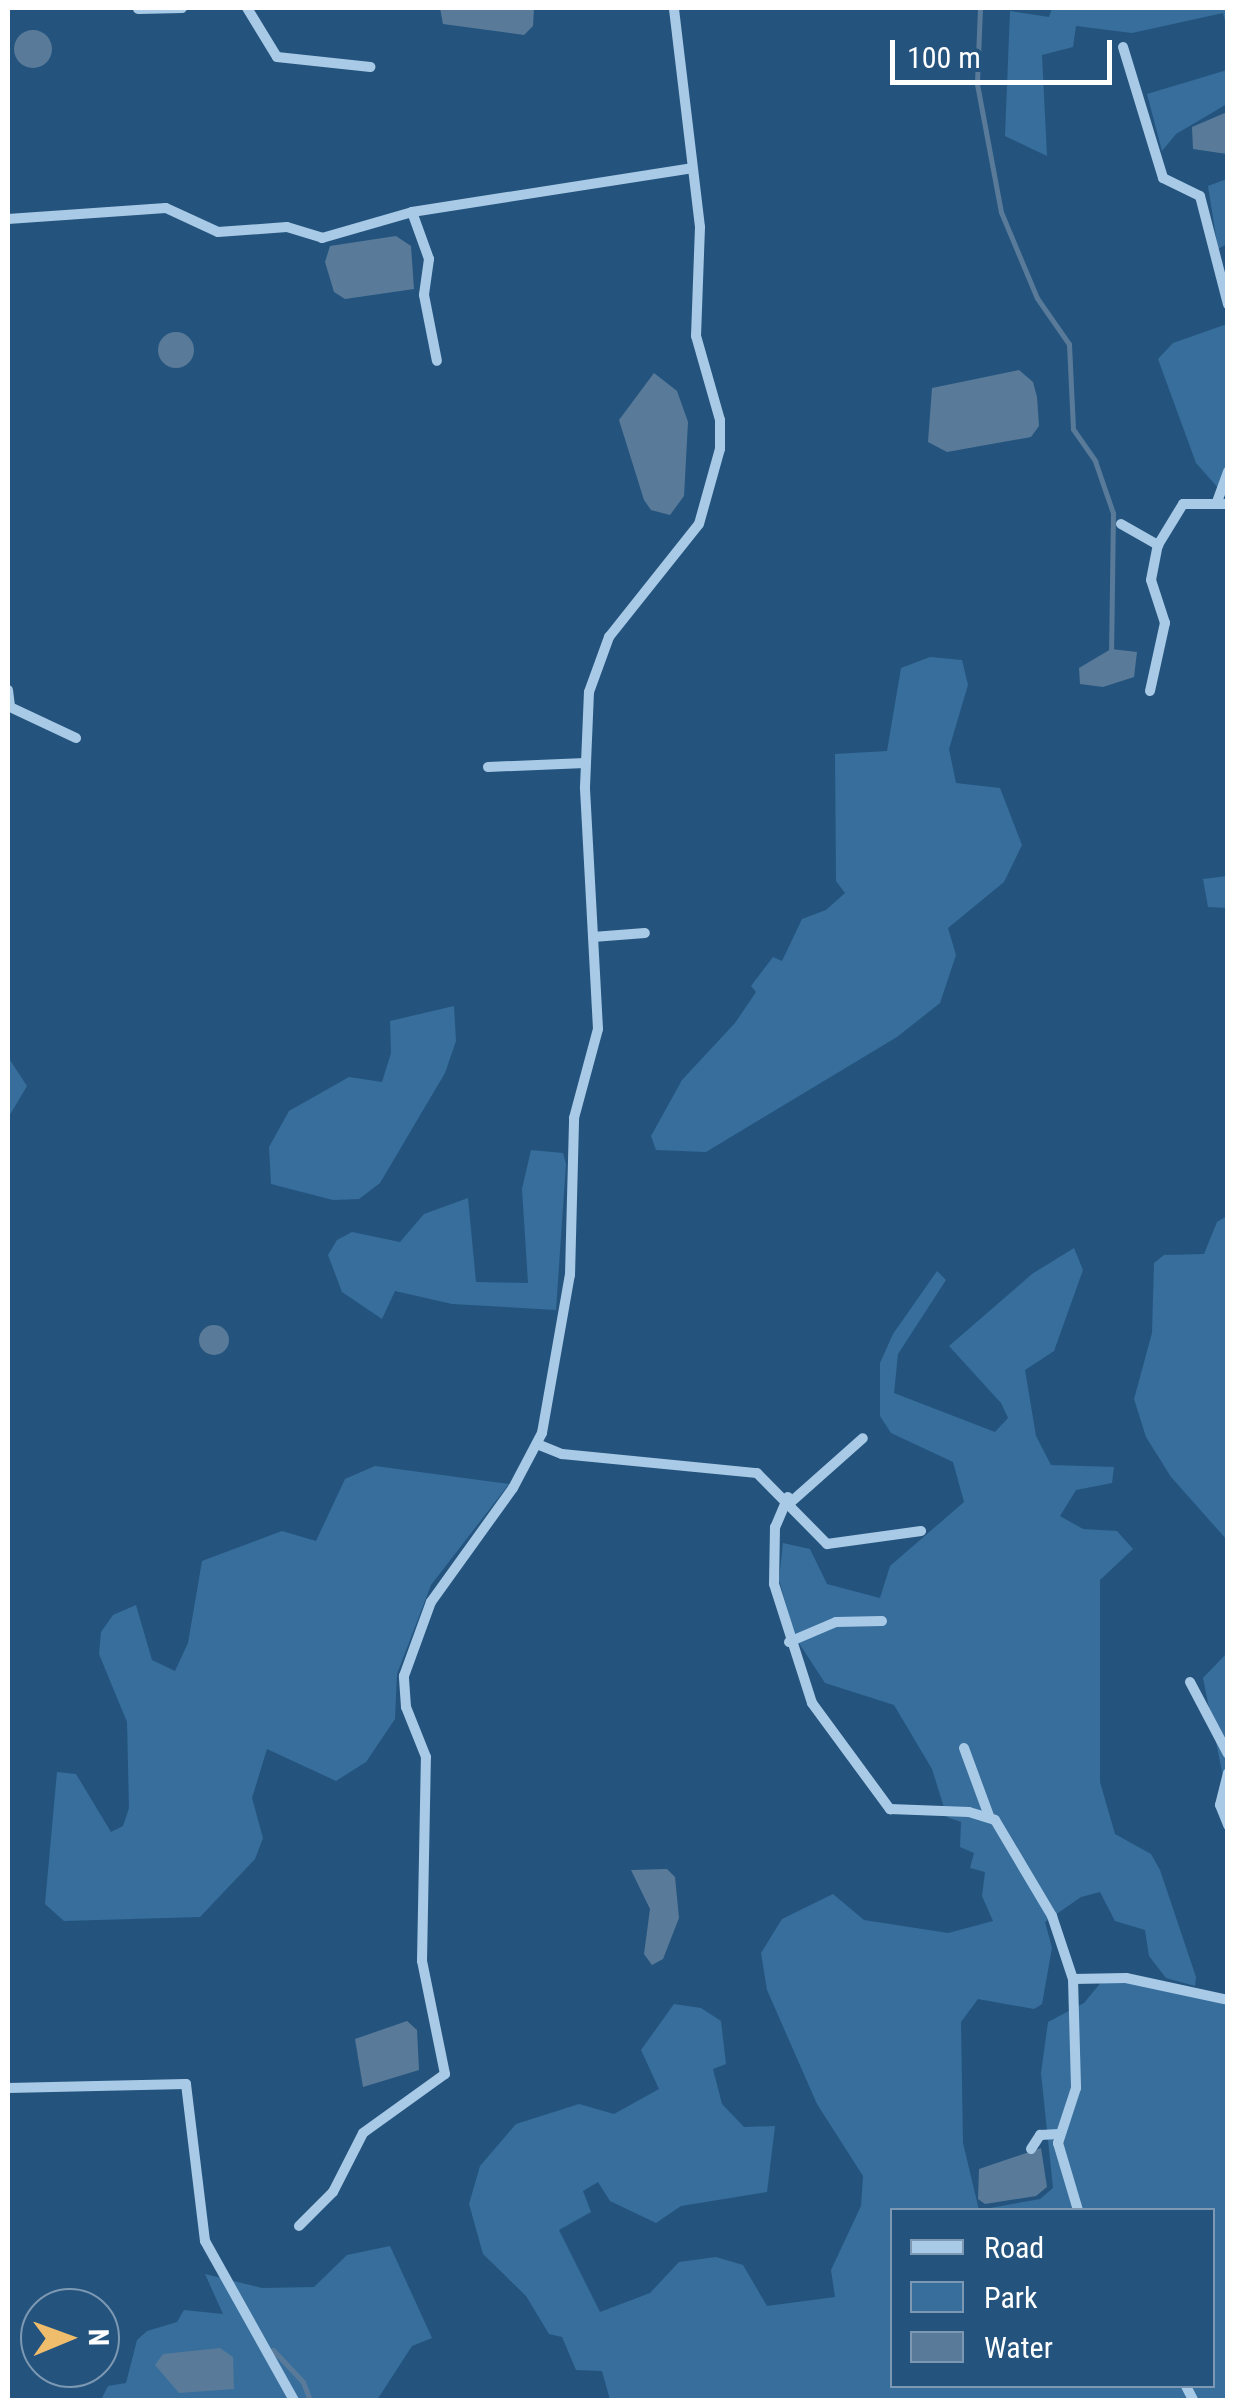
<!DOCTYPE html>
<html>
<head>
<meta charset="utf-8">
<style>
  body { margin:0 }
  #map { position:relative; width:1235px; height:2408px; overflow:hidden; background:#24547e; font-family:"Roboto Condensed",sans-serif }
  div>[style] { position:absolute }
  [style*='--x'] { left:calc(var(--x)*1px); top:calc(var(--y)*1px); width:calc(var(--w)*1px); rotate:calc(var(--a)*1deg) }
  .green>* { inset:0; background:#376e9c }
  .water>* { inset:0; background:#597b99 }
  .round { border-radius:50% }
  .stream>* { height:5px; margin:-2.5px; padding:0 2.5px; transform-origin:2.5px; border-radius:2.5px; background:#597b99 }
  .minor>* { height:10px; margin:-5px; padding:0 5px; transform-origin:5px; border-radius:5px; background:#a9cae6 }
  span { translate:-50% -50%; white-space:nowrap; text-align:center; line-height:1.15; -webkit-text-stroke:9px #24547e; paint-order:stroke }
  .frame { position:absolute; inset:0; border:10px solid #fff; pointer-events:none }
  .legend { position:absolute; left:890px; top:2208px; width:325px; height:180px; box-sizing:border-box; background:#24547e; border:2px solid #7c98b2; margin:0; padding:12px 18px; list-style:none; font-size:30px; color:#fff }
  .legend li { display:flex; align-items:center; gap:20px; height:50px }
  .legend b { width:50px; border:2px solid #7c98b2 }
  .north { position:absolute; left:20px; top:2288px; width:100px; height:100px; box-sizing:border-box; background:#24547e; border:2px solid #7c98b2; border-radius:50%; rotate:89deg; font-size:28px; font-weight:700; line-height:40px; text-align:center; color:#fff }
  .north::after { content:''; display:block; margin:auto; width:35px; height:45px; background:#f0bd6d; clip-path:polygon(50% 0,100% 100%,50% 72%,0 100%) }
  .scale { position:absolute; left:890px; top:40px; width:222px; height:45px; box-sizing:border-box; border:5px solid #fff; border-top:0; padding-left:12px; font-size:30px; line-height:35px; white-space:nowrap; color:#fff; -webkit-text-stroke:8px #24547e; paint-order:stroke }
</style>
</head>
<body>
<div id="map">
  <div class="green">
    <div style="clip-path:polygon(1052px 8px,1227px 8px,1227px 28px,1223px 13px,1132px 33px,1076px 26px,1073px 47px,1042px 55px,1047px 156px,1005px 136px,1010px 11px,1049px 17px)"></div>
    <div style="clip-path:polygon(1227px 70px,1227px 104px,1176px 134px,1162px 151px,1147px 94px)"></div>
    <div style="clip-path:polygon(1227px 179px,1227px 244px,1218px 249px,1208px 186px)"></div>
    <div style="clip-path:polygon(1227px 324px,1227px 498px,1196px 463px,1158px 359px,1173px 343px)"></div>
    <div style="clip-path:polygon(930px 657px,962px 660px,968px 685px,949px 749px,956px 783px,1000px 788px,1022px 845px,1004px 882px,948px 928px,956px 955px,940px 1003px,897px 1037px,706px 1152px,656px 1150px,651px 1136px,682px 1080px,735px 1023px,756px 992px,751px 986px,773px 957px,782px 961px,802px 919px,826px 910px,845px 893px,836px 881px,835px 754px,887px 751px,901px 668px)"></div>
    <div style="clip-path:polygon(1227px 876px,1227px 908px,1208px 907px,1203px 879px)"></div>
    <div style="clip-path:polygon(454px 1006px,456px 1041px,445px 1073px,380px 1183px,359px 1199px,333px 1200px,271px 1184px,269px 1147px,289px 1111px,349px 1077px,382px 1082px,391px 1053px,390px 1021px)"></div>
    <div style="clip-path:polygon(8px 1057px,27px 1086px,8px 1118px)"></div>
    <div style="clip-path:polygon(531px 1150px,563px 1153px,566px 1164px,556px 1310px,452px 1304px,395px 1291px,382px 1319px,342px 1292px,328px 1255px,337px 1240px,352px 1232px,400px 1242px,424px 1214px,468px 1198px,476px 1282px,528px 1283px,522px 1189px)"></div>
    <div style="clip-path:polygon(1227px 1216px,1228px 1216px,1227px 1540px,1171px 1477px,1146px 1437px,1134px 1399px,1152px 1333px,1154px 1263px,1164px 1255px,1204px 1254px,1217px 1222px)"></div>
    <div style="clip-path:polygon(evenodd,1074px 1248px,1083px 1270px,1054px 1351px,1025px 1370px,1036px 1436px,1051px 1465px,1114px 1467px,1112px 1483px,1076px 1490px,1060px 1516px,1083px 1529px,1117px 1531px,1133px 1549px,1100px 1580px,1100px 1782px,1115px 1834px,1151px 1854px,1160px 1870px,1196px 1977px,1195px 1986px,1166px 1978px,1149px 1956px,1145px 1930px,1115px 1921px,1100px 1892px,1081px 1897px,1045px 1922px,1052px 1948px,1042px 2004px,1034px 2009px,978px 1999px,961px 2022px,963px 2143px,979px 2210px,1040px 2199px,1053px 2188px,1041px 2073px,1048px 2022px,1084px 2003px,1103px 1980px,1161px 1987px,1227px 2005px,1227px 2400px,610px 2400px,602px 2371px,576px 2370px,562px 2337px,549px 2334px,526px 2296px,483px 2254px,469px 2204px,480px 2166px,516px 2124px,579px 2104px,614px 2114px,659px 2089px,641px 2050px,674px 2004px,701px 2008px,721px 2021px,726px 2064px,713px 2069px,722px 2104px,744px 2127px,775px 2126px,767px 2192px,681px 2206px,656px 2223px,610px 2201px,598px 2182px,583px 2191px,591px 2212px,559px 2230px,600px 2312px,650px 2293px,679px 2262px,716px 2257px,743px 2265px,767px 2306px,835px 2297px,831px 2270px,861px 2206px,863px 2176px,817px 2104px,767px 1990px,761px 1953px,782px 1919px,833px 1894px,864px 1920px,948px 1933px,993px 1921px,982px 1896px,985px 1872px,970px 1868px,974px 1853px,960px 1847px,961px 1822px,947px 1817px,932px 1769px,894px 1705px,825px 1683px,795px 1637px,779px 1580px,783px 1543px,810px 1549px,827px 1584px,880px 1598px,890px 1566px,964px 1502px,953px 1462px,891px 1433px,880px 1416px,880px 1363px,893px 1334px,937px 1271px,946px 1280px,898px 1354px,894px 1393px,995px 1432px,1008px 1418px,1001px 1403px,949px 1346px,1032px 1274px,1074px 1248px,892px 2210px,1212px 2210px,1212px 2386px,892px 2386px,892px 2210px)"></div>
    <div style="clip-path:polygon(375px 1466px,509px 1484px,431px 1585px,397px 1674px,395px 1719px,366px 1762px,336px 1781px,267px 1749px,252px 1798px,263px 1838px,255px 1859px,200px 1917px,64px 1921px,45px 1904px,57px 1772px,76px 1774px,111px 1832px,123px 1826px,129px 1808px,127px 1722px,99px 1654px,101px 1632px,113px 1615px,136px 1605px,152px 1660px,175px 1671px,188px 1643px,202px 1561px,282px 1531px,316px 1541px,345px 1479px)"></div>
    <div style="clip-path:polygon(1227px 1653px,1227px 1796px,1203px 1678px)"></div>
    <div style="clip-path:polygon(390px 2246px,432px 2338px,412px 2346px,377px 2400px,101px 2400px,108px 2386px,126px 2383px,137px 2340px,147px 2331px,177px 2322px,184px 2310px,223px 2314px,205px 2274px,262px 2288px,314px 2287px,347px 2255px)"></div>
  </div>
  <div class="water">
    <div style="clip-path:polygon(440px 8px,534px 8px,533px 26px,524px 35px,443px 24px)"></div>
    <div class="round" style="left:14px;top:30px;width:38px;height:38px"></div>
    <div style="clip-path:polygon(1227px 112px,1227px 154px,1193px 149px,1192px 127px)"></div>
    <div style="clip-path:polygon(396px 236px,411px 246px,414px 289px,345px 299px,334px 292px,325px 262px,330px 246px)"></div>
    <div class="round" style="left:158px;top:332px;width:36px;height:36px"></div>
    <div style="clip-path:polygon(1019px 370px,1033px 382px,1037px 397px,1039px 426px,1031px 437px,947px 452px,928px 442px,932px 388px)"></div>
    <div style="clip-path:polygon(654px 373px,677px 391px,688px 422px,684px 496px,670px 515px,651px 510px,644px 500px,619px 420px)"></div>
    <div style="clip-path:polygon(1111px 649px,1137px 652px,1134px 677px,1103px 687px,1080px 684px,1079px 668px)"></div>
    <div class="round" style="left:199px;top:1325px;width:30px;height:30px"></div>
    <div style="clip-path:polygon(667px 1869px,675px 1877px,679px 1918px,663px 1959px,652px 1965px,644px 1954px,650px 1909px,631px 1870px)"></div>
    <div style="clip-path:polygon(407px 2021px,417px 2030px,419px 2070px,363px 2087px,355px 2039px)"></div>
    <div style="clip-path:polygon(1041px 2148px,1047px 2187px,1036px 2196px,985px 2204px,978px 2199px,979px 2169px)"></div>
    <div style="clip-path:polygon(220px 2348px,233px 2357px,234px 2389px,179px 2393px,155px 2365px,163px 2354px)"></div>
  </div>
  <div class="stream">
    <div style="--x:980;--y:8;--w:76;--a:92.3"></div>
    <div style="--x:977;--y:84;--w:130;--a:79.4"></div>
    <div style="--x:1001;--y:212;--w:93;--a:67.3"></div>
    <div style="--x:1037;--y:298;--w:56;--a:55.2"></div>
    <div style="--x:1069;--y:344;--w:85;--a:87.3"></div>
    <div style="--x:1073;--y:429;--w:39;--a:55"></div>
    <div style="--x:1095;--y:461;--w:55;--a:70.9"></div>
    <div style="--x:1113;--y:513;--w:139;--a:90.8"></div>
    <div style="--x:273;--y:2350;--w:44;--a:46.8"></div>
    <div style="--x:303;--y:2382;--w:19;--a:69"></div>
  </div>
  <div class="minor">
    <div style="--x:247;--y:8;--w:57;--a:58.5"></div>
    <div style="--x:277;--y:57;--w:94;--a:6.1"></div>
    <div style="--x:138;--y:9;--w:44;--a:-1.3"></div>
    <div style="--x:1123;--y:47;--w:137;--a:73"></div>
    <div style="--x:1163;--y:178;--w:41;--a:25.9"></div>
    <div style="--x:1200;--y:196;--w:112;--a:75.5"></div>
    <div style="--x:412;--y:212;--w:50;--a:70.1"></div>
    <div style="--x:429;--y:259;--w:36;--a:98"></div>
    <div style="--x:424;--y:295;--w:67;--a:78.9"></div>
    <div style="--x:8;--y:219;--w:158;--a:-4"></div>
    <div style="--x:166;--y:208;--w:57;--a:24.8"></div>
    <div style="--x:218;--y:232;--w:69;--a:-4.1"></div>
    <div style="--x:287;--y:227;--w:37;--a:17"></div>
    <div style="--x:322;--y:238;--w:94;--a:-16.1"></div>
    <div style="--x:412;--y:212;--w:283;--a:-8.9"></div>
    <div style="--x:1217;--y:502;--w:33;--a:-70"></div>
    <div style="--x:1121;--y:524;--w:43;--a:29.6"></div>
    <div style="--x:8;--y:690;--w:17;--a:83"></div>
    <div style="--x:10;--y:707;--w:73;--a:25.2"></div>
    <div style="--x:1150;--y:691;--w:70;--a:-77.6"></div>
    <div style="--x:1165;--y:623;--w:45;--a:-108"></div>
    <div style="--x:1151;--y:580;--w:36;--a:-79"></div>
    <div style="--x:1158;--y:545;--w:48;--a:-58.6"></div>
    <div style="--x:1183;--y:504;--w:45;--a:0"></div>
    <div style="--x:488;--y:767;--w:97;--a:-2.4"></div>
    <div style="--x:593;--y:937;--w:52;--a:-4.4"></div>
    <div style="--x:537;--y:1444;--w:27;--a:22"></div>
    <div style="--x:562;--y:1454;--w:196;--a:5.6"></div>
    <div style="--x:757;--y:1473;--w:100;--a:45.4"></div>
    <div style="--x:827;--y:1544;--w:95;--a:-7.9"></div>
    <div style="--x:788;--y:1497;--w:33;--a:113"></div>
    <div style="--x:775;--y:1527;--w:57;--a:91"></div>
    <div style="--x:774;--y:1584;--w:125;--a:72.3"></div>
    <div style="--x:812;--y:1703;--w:132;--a:53.7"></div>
    <div style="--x:890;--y:1809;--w:79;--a:2.2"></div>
    <div style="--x:969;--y:1812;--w:27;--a:17"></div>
    <div style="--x:995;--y:1820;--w:112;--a:59.3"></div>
    <div style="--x:1052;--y:1916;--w:66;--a:71.6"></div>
    <div style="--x:1073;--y:1979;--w:109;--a:88.4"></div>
    <div style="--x:1076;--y:2088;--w:58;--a:108.1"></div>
    <div style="--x:1058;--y:2143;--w:70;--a:73.4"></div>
    <div style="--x:791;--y:1502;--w:96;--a:-41.6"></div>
    <div style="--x:789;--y:1642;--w:51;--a:-23.1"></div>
    <div style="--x:836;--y:1622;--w:46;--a:-1.2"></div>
    <div style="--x:1190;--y:1682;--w:81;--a:62.2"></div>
    <div style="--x:964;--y:1748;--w:72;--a:69.8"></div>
    <div style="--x:1228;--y:1773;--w:33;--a:104"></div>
    <div style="--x:1220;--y:1805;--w:22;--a:68"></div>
    <div style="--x:1073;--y:1979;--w:53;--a:-1.1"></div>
    <div style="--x:1126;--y:1978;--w:104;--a:12.2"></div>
    <div style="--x:8;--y:2088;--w:178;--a:-1.3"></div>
    <div style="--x:186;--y:2084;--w:158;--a:83.1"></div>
    <div style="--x:205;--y:2241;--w:182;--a:60.8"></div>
    <div style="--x:1031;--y:2149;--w:17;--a:-57"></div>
    <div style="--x:1040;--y:2135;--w:19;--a:-3"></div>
    <div style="--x:299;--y:2226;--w:48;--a:-45"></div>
    <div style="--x:333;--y:2192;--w:66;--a:-63"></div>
    <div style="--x:363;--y:2133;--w:101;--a:-35.7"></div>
    <div style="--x:445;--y:2074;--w:115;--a:-101.5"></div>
    <div style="--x:422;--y:1961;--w:204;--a:-88.9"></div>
    <div style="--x:426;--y:1757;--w:54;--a:-111.8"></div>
    <div style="--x:406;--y:1707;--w:31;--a:-94"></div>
    <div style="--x:404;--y:1676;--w:79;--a:-70"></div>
    <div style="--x:431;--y:1602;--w:140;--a:-54.3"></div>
    <div style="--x:513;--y:1488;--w:62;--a:-62.2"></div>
    <div style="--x:542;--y:1433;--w:160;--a:-80"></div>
    <div style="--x:570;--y:1275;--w:157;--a:-88.5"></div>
    <div style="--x:574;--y:1118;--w:92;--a:-74.9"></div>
    <div style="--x:598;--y:1029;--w:242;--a:-93.1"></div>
    <div style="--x:585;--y:787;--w:95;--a:-87.6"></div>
    <div style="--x:589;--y:692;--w:59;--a:-70"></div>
    <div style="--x:609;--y:637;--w:144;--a:-51.5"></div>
    <div style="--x:699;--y:524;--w:78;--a:-74.4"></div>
    <div style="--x:720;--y:449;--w:29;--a:-90"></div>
    <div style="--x:720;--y:420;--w:87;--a:-105.9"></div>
    <div style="--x:696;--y:336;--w:109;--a:-87.9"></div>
    <div style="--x:700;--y:227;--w:221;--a:-96.8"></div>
    <div style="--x:1186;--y:2386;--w:16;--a:63"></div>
  </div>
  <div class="frame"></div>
  <ul class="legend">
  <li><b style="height:12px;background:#a9cae6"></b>Road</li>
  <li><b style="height:28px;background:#376e9c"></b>Park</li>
  <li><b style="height:28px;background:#597b99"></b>Water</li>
  </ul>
  <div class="north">N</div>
  <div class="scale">100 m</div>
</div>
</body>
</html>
